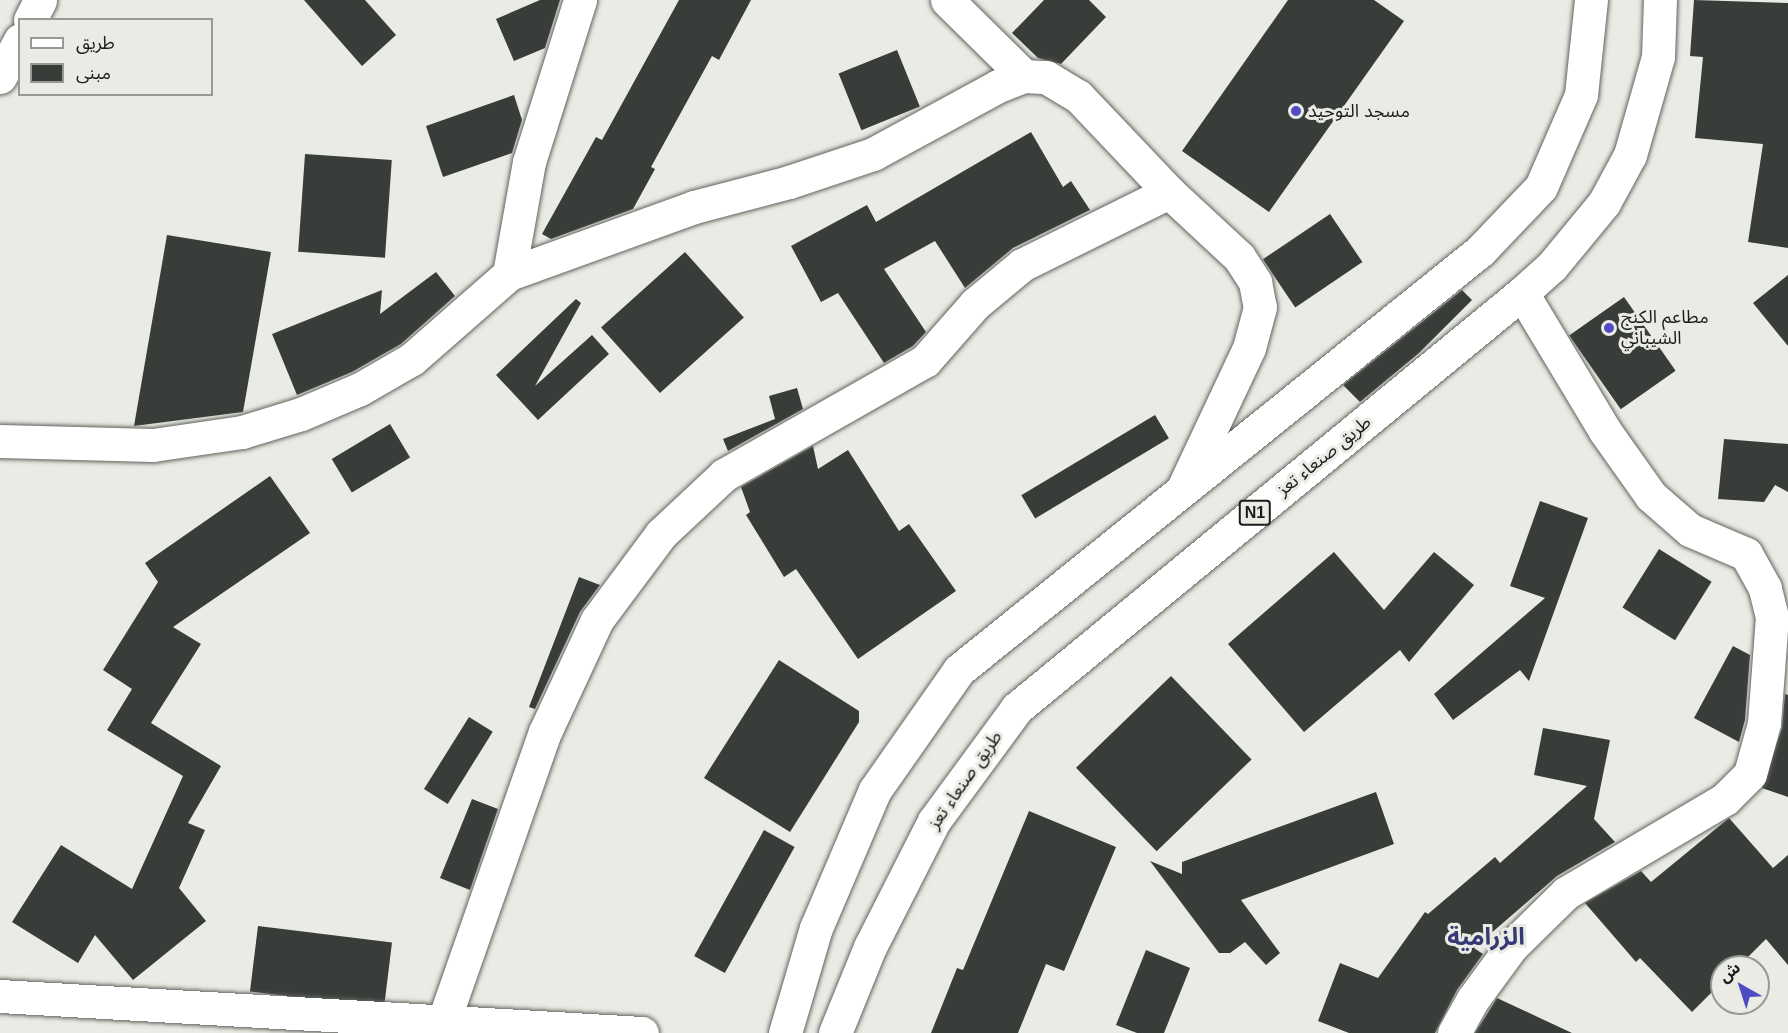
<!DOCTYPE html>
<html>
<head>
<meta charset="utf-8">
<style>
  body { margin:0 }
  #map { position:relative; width:1788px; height:1033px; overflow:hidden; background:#e9ebe4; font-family:Arial,"Noto Sans Arabic",sans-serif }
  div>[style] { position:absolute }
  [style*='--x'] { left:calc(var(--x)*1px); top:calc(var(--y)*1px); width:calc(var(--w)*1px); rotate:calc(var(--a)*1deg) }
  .building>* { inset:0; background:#393d3a; transform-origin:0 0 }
  .roads { filter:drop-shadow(0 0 2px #62645e) drop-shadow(0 0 2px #62645e) }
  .street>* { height:33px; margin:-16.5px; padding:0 16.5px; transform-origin:16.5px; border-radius:16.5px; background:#fff }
  .highway>* { height:33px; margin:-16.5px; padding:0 16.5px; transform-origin:16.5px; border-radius:16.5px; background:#fff }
  .dots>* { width:16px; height:16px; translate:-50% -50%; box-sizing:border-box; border:3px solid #e9ebe4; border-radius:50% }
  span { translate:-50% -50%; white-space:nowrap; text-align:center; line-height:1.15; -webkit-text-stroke:6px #e9ebe4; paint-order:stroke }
  .shield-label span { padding:2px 4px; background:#e9ebe4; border:2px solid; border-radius:4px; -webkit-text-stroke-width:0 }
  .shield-label { font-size:16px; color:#1c1d1b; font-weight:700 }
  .poi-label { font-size:18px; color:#1c1d1b }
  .left { translate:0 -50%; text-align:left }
  .street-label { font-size:18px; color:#1c1d1b }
  .district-label { font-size:24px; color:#373975; font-weight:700 }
  .legend { position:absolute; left:18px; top:18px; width:195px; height:78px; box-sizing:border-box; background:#e9ebe4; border:2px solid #979994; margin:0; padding:8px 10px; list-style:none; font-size:18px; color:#1c1d1b }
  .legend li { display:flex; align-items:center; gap:12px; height:30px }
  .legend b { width:30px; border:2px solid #979994 }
  .north { position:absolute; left:1710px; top:955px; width:60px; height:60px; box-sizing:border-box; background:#e9ebe4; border:2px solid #979994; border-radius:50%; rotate:321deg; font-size:16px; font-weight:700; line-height:24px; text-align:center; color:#1c1d1b }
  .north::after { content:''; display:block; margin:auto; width:21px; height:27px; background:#4f4cc3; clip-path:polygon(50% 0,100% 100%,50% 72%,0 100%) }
</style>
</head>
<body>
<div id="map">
  <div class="building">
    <div style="clip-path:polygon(304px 0,365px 0,396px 35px,362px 66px)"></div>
    <div style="clip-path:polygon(540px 0,560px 0,545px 48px,514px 61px,496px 19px)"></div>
    <div style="clip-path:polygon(679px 0,751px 0,719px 60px,712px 56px,651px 167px,655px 169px,633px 209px,551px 239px,542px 234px,596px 137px,602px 140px)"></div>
    <div style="clip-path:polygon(1044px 0,1089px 0,1106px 17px,1061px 64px,1038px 58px,1012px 33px)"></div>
    <div style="clip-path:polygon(1288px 0,1374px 0,1404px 21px,1269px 212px,1182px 151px)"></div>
    <div style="clip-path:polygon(1694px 0,1788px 3px,1788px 248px,1748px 242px,1763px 144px,1695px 138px,1703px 57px,1690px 56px)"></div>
    <div style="left:897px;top:50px;width:61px;height:63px;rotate:68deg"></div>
    <div style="clip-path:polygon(514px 95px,522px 120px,512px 153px,443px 177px,426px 126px)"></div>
    <div style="clip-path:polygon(1031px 132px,1063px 187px,1071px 181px,1090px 210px,1013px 248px,965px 288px,935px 241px,884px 269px,926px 332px,913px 346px,884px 363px,838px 293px,821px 302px,791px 246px,867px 205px,876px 222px)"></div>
    <div style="left:305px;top:154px;width:87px;height:98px;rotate:4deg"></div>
    <div style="left:1330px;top:214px;width:58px;height:81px;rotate:56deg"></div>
    <div style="clip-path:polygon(167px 235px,271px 252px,243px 412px,134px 426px)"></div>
    <div style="left:685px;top:252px;width:88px;height:113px;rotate:48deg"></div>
    <div style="clip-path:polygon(436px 272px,455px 296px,401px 344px,352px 372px,297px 395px,272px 334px,382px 290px,380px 314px)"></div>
    <div style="clip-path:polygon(1788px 275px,1788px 346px,1753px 303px)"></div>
    <div style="clip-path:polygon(1462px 290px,1472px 300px,1419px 353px,1360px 402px,1343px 385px)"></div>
    <div style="left:1624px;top:297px;width:90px;height:67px;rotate:55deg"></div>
    <div style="clip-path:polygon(576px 299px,581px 303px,535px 386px,592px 335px,609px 354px,538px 420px,496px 375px)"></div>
    <div style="clip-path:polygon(797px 388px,803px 409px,728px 451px,723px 439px,775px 419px,769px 396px)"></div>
    <div style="left:1155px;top:415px;width:27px;height:156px;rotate:59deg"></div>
    <div style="left:390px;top:424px;width:39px;height:68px;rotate:59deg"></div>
    <div style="clip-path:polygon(1724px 439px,1788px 444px,1788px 492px,1775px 485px,1764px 502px,1718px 499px)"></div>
    <div style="clip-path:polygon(813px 446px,818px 469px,848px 450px,899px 531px,909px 524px,956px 591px,858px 659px,796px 569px,784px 577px,746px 515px,750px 512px,741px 487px)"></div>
    <div style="clip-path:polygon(270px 476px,310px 533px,173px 627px,201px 644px,151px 723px,221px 766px,188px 823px,205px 830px,179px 888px,206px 921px,133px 980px,95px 935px,78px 963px,12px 922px,61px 845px,132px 889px,183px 776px,107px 730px,132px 689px,103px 670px,158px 582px,145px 563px)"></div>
    <div style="clip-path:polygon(1540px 501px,1588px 518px,1529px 681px,1520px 670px,1453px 720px,1434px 694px,1545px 598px,1510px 586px)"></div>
    <div style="left:1659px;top:549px;width:62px;height:69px;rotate:32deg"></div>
    <div style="clip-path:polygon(1334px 552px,1384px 610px,1434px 552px,1474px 585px,1409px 662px,1400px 650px,1304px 732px,1228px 644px)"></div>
    <div style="clip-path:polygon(579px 577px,600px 585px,580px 612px,535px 709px,529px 707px)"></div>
    <div style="clip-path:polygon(1733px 646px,1750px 655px,1745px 720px,1739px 742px,1694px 718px)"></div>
    <div style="clip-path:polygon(779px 660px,859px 711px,859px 722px,790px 832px,704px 778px)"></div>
    <div style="left:1171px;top:676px;width:116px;height:132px;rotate:46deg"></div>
    <div style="clip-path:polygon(1785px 694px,1788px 695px,1788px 797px,1762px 788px,1782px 728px)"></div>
    <div style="left:469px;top:717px;width:28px;height:85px;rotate:32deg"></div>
    <div style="clip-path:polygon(1543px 728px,1610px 740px,1594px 819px,1615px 842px,1557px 876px,1474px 948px,1483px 954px,1457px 990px,1435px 1033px,1349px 1033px,1318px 1021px,1340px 963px,1378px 978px,1425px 912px,1428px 914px,1495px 857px,1500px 863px,1587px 786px,1534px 775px)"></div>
    <div style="clip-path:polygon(1376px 792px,1394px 844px,1241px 900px,1280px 953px,1266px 965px,1245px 942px,1230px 953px,1219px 953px,1150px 861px,1182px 874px,1182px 862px)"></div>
    <div style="clip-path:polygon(472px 799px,498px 809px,470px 890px,440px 878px)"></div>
    <div style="clip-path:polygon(1029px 811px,1116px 847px,1064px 971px,1046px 964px,1018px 1033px,931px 1033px,957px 968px,963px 970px)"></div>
    <div style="clip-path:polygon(1729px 818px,1773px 868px,1788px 855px,1788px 965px,1766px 939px,1738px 967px,1722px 967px,1722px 982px,1692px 1012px,1640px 958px,1636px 962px,1585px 903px,1641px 871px,1651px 882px)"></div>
    <div style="left:764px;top:830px;width:35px;height:144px;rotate:29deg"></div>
    <div style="left:258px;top:926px;width:135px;height:66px;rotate:7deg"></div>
    <div style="clip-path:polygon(1146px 950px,1190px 968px,1164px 1033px,1137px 1033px,1116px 1025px)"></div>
    <div style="clip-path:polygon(1497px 998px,1572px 1033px,1475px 1033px)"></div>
  </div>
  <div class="roads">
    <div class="street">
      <div style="--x:947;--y:0;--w:108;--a:44.6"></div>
      <div style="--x:30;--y:20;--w:22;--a:-63"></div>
      <div style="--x:0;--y:77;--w:42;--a:-61.6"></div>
      <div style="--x:509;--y:274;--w:114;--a:-79.9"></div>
      <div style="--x:529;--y:162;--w:170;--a:-72.5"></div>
      <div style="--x:0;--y:441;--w:153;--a:1.5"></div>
      <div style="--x:153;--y:445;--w:90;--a:-8.3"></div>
      <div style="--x:242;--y:432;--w:62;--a:-17"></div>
      <div style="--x:301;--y:414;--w:64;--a:-23"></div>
      <div style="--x:360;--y:389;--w:60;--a:-30"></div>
      <div style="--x:412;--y:359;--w:129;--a:-41.2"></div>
      <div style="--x:509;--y:274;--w:197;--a:-19.9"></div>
      <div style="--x:694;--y:207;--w:98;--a:-14.7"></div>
      <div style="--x:789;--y:182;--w:89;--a:-18.4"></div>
      <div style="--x:873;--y:154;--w:142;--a:-28.5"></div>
      <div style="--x:998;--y:86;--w:28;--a:-21"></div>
      <div style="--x:1024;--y:76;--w:22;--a:3"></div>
      <div style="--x:1046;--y:77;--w:37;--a:31"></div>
      <div style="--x:1078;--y:96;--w:132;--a:46.5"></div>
      <div style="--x:1169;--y:192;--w:96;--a:42.9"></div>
      <div style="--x:1239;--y:257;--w:30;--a:57"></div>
      <div style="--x:1255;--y:282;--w:25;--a:79"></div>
      <div style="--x:1260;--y:307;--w:42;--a:105"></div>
      <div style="--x:1249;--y:348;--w:153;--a:115.2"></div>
      <div style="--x:0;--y:996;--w:643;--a:3.3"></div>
      <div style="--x:444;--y:1020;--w:305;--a:-70.7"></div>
      <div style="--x:545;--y:732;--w:123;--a:-65.1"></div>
      <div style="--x:597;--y:620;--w:107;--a:-53.3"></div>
      <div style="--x:661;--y:534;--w:86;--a:-43.1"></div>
      <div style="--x:724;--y:475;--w:231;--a:-29.6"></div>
      <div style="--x:925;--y:361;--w:76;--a:-48.7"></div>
      <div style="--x:975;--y:304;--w:61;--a:-39.7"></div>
      <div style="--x:1022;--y:265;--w:164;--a:-26.4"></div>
      <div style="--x:1454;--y:1033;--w:39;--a:-61"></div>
      <div style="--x:1473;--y:999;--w:66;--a:-53.7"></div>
      <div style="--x:1512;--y:946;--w:76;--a:-44.5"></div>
      <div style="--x:1566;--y:893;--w:185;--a:-30.6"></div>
      <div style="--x:1725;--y:799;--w:35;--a:-45"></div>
      <div style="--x:1750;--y:774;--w:53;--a:-74.6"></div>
      <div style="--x:1764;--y:723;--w:106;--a:-85.7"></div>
      <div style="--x:1772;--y:617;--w:30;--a:-104"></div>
      <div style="--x:1765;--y:588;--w:39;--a:-119"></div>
      <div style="--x:1746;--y:554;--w:61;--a:-156.8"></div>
      <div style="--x:1690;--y:530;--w:52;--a:-138.9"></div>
      <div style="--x:1651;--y:496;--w:80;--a:-125.3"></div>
      <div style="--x:1605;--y:431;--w:161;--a:-121"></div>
    </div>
    <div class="highway">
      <div style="--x:785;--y:1033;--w:109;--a:-73.6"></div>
      <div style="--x:816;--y:928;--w:150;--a:-66.9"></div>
      <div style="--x:875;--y:790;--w:146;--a:-55"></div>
      <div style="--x:959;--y:670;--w:669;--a:-38.81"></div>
      <div style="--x:1480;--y:251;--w:88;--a:-46.4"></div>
      <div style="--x:1541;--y:187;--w:100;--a:-66.5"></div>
      <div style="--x:1581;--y:95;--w:96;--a:-84"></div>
      <div style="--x:835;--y:1033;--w:93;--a:-67.9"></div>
      <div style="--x:870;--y:947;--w:141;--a:-63.1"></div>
      <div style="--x:934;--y:821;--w:140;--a:-53.7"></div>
      <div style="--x:1017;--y:708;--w:654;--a:-39.41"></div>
      <div style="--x:1522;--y:293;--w:40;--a:-42"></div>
      <div style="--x:1552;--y:266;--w:82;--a:-50.5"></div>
      <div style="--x:1604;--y:203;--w:55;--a:-61.6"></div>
      <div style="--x:1630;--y:155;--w:102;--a:-74.1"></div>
      <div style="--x:1658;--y:57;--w:57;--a:-88"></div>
    </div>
  </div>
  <div class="dots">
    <div style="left:1296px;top:111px;background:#4f4cc3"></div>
    <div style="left:1609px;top:328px;background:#4f4cc3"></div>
  </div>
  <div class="shield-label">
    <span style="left:1255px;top:513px">N1</span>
  </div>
  <div class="poi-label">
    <span class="left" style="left:1308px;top:111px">مسجد التوحيد</span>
    <span class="left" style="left:1621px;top:328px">مطاعم الكنج<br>الشيباني</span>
  </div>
  <div class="street-label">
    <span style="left:1324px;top:456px;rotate:-39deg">طريق صنعاء تعز</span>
    <span style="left:965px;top:780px;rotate:-55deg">طريق صنعاء تعز</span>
  </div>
  <div class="district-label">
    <span style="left:1486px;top:937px">الزرامية</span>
  </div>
  <ul class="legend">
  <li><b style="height:8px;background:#fff"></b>طريق</li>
  <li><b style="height:16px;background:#393d3a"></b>مبنى</li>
  </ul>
  <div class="north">ش</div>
</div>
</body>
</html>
